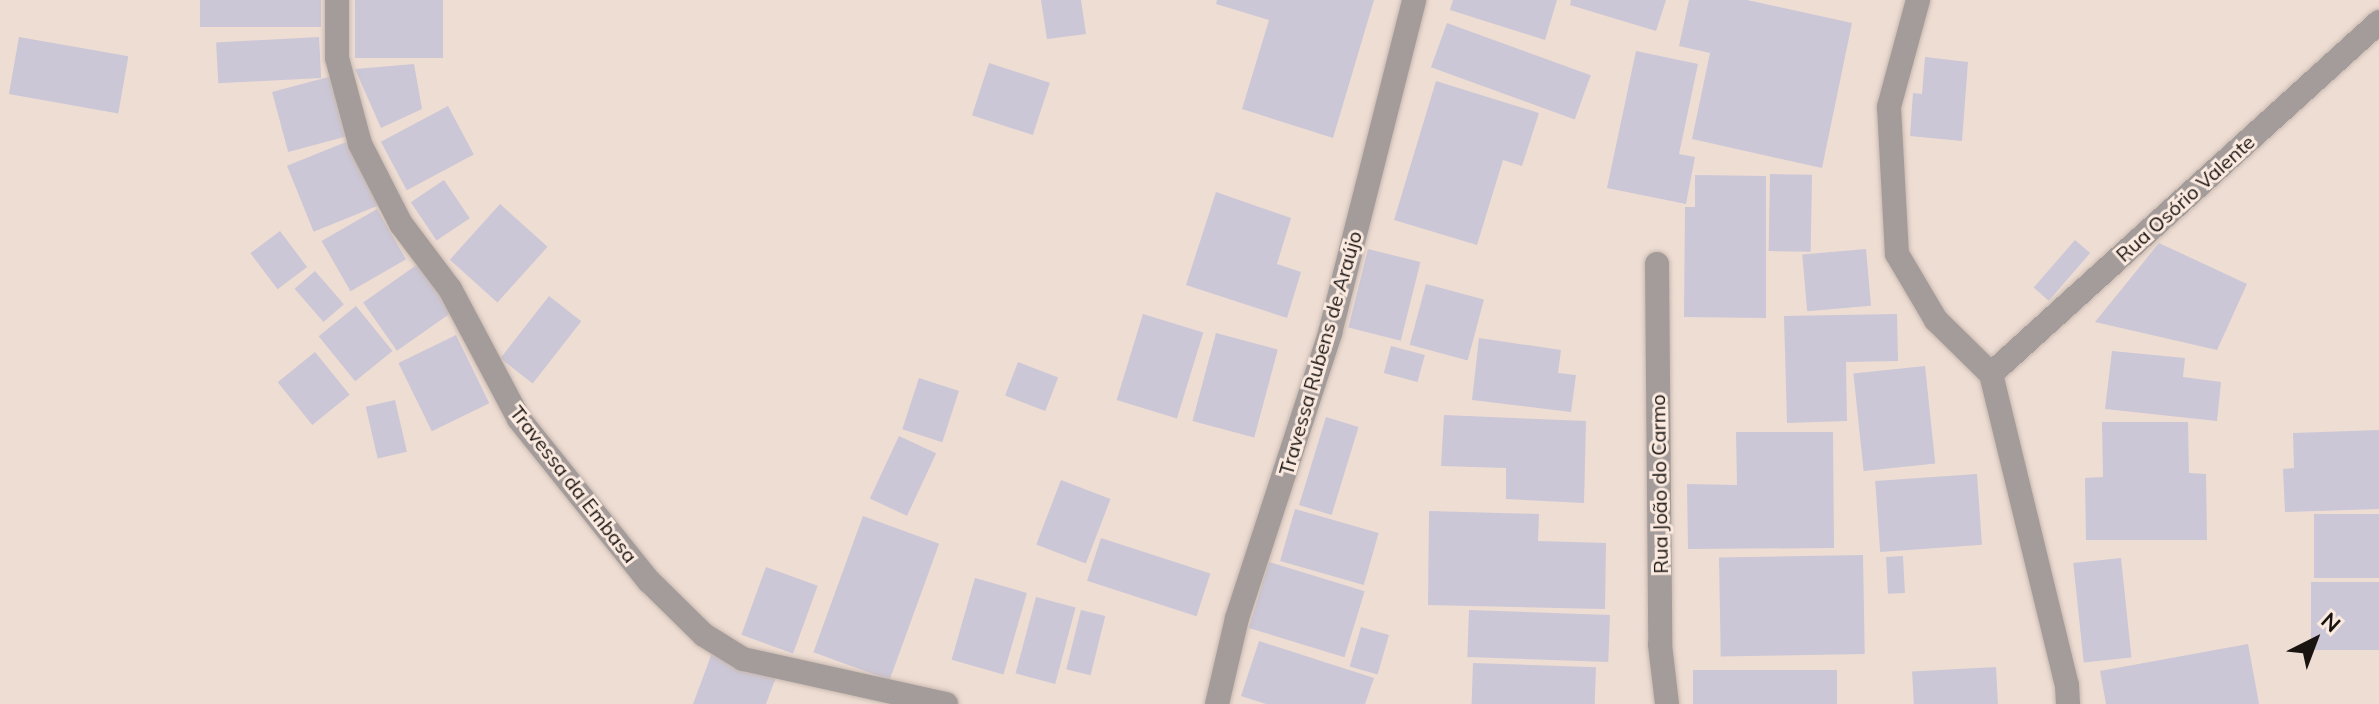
<!DOCTYPE html>
<html>
<head>
<meta charset="utf-8">
<style>
  body { margin:0 }
  #map { position:relative; width:2379px; height:704px; overflow:hidden; background:#eeddd3; font-family:Mulish,sans-serif }
  div>[style] { position:absolute }
  [style*='--x'] { left:calc(var(--x)*1px); top:calc(var(--y)*1px); width:calc(var(--w)*1px); rotate:calc(var(--a)*1deg) }
  .building>* { inset:0; background:#cbc7d7; transform-origin:0 0 }
  .roads { filter:drop-shadow(0 0 2px #c8b9b0) drop-shadow(0 0 2px #c8b9b0) }
  .street>* { height:24px; margin:-12px; padding:0 12px; transform-origin:12px; border-radius:12px; background:#a49c9a }
  span { translate:-50% -50%; white-space:nowrap; text-align:center; line-height:1.15; -webkit-text-stroke:6px #fbeae0; paint-order:stroke }
  .street-label { font-size:20px; color:#1a1411 }
  .north { position:absolute; left:2275px; top:600px; width:80px; height:80px; -webkit-text-stroke:6px #fbeae0; paint-order:stroke; rotate:42deg; font-size:22px; font-weight:700; line-height:32px; text-align:center; color:#1a1411 }
  .north::after { content:''; display:block; margin:auto; width:28px; height:36px; background:#1a1411; clip-path:polygon(50% 0,100% 100%,50% 72%,0 100%) }
</style>
</head>
<body>
<div id="map">
  <div class="building">
    <div style="left:200px;top:0;width:121px;height:27px"></div>
    <div style="left:355px;top:0;width:88px;height:58px"></div>
    <div style="clip-path:polygon(1041px 0,1081px 0,1086px 34px,1047px 39px)"></div>
    <div style="clip-path:polygon(1217px 0,1374px 0,1333px 138px,1242px 109px,1269px 20px,1216px 4px)"></div>
    <div style="clip-path:polygon(1453px 0,1557px 0,1545px 40px,1450px 10px)"></div>
    <div style="clip-path:polygon(1571px 0,1666px 0,1656px 31px,1570px 5px)"></div>
    <div style="clip-path:polygon(1689px 0,1747px 0,1852px 23px,1822px 168px,1692px 139px,1710px 53px,1679px 46px)"></div>
    <div style="left:1447px;top:23px;width:153px;height:47px;rotate:20deg"></div>
    <div style="left:19px;top:37px;width:111px;height:58px;rotate:10deg"></div>
    <div style="left:319px;top:37px;width:41px;height:103px;rotate:87deg"></div>
    <div style="clip-path:polygon(1636px 51px,1698px 64px,1679px 154px,1695px 157px,1686px 204px,1607px 188px)"></div>
    <div style="clip-path:polygon(1925px 57px,1968px 62px,1962px 141px,1910px 136px,1913px 93px,1922px 94px)"></div>
    <div style="left:989px;top:63px;width:64px;height:55px;rotate:18deg"></div>
    <div style="clip-path:polygon(414px 64px,422px 109px,381px 128px,355px 69px)"></div>
    <div style="left:332px;top:76px;width:62px;height:62px;rotate:75deg"></div>
    <div style="clip-path:polygon(1436px 81px,1539px 113px,1522px 166px,1503px 160px,1477px 245px,1394px 220px)"></div>
    <div style="left:448px;top:106px;width:55px;height:76px;rotate:62deg"></div>
    <div style="left:351px;top:140px;width:71px;height:69px;rotate:68deg"></div>
    <div style="left:1770px;top:174px;width:42px;height:77px;rotate:1deg"></div>
    <div style="clip-path:polygon(1695px 175px,1766px 176px,1766px 318px,1684px 317px,1685px 207px,1695px 207px)"></div>
    <div style="left:444px;top:180px;width:46px;height:40px;rotate:56deg"></div>
    <div style="clip-path:polygon(1216px 192px,1291px 218px,1277px 264px,1301px 272px,1287px 318px,1186px 285px)"></div>
    <div style="left:500px;top:204px;width:64px;height:75px;rotate:42deg"></div>
    <div style="left:377px;top:209px;width:58px;height:64px;rotate:60deg"></div>
    <div style="left:280px;top:231px;width:45px;height:37px;rotate:53deg"></div>
    <div style="left:2075px;top:240px;width:20px;height:63px;rotate:41deg"></div>
    <div style="clip-path:polygon(2159px 243px,2247px 284px,2217px 350px,2095px 322px)"></div>
    <div style="left:1368px;top:249px;width:54px;height:81px;rotate:14deg"></div>
    <div style="left:1866px;top:249px;width:57px;height:64px;rotate:85deg"></div>
    <div style="left:418px;top:264px;width:59px;height:67px;rotate:55deg"></div>
    <div style="left:315px;top:271px;width:44px;height:27px;rotate:49deg"></div>
    <div style="left:1426px;top:284px;width:60px;height:63px;rotate:15deg"></div>
    <div style="left:549px;top:296px;width:41px;height:79px;rotate:38deg"></div>
    <div style="left:356px;top:306px;width:58px;height:48px;rotate:51deg"></div>
    <div style="left:1143px;top:314px;width:63px;height:90px;rotate:17deg"></div>
    <div style="clip-path:polygon(1897px 314px,1898px 361px,1846px 362px,1847px 421px,1787px 423px,1784px 316px)"></div>
    <div style="left:1216px;top:333px;width:64px;height:91px;rotate:15deg"></div>
    <div style="left:456px;top:335px;width:76px;height:64px;rotate:64deg"></div>
    <div style="clip-path:polygon(1479px 338px,1561px 350px,1558px 373px,1576px 375px,1571px 412px,1472px 400px)"></div>
    <div style="left:1391px;top:346px;width:35px;height:28px;rotate:15deg"></div>
    <div style="clip-path:polygon(2112px 351px,2185px 358px,2183px 377px,2221px 382px,2217px 421px,2105px 409px)"></div>
    <div style="left:315px;top:352px;width:55px;height:48px;rotate:51deg"></div>
    <div style="left:1018px;top:362px;width:43px;height:36px;rotate:21deg"></div>
    <div style="left:1925px;top:366px;width:98px;height:72px;rotate:84deg"></div>
    <div style="left:919px;top:378px;width:42px;height:54px;rotate:18deg"></div>
    <div style="left:395px;top:400px;width:53px;height:30px;rotate:77deg"></div>
    <div style="clip-path:polygon(1444px 415px,1586px 421px,1584px 503px,1506px 499px,1506px 468px,1441px 466px)"></div>
    <div style="left:1326px;top:417px;width:34px;height:92px;rotate:17deg"></div>
    <div style="clip-path:polygon(2102px 422px,2188px 422px,2189px 473px,2206px 474px,2207px 540px,2086px 540px,2085px 478px,2103px 477px)"></div>
    <div style="clip-path:polygon(2379px 430px,2379px 509px,2285px 512px,2283px 469px,2294px 468px,2293px 433px)"></div>
    <div style="clip-path:polygon(1736px 432px,1833px 432px,1834px 548px,1688px 549px,1687px 484px,1737px 485px)"></div>
    <div style="left:899px;top:436px;width:41px;height:69px;rotate:25deg"></div>
    <div style="left:1977px;top:474px;width:71px;height:102px;rotate:86deg"></div>
    <div style="left:1061px;top:480px;width:53px;height:69px;rotate:21deg"></div>
    <div style="left:1295px;top:509px;width:87px;height:54px;rotate:16deg"></div>
    <div style="clip-path:polygon(1429px 511px,1539px 514px,1538px 541px,1606px 543px,1605px 609px,1428px 605px)"></div>
    <div style="left:2379px;top:514px;width:64px;height:65px;rotate:90deg"></div>
    <div style="left:863px;top:516px;width:81px;height:145px;rotate:20deg"></div>
    <div style="left:1101px;top:538px;width:115px;height:45px;rotate:18deg"></div>
    <div style="left:1863px;top:555px;width:99px;height:144px;rotate:89deg"></div>
    <div style="left:1903px;top:556px;width:37px;height:17px;rotate:87deg"></div>
    <div style="left:2121px;top:558px;width:100px;height:48px;rotate:84deg"></div>
    <div style="left:1269px;top:562px;width:100px;height:69px;rotate:17deg"></div>
    <div style="left:766px;top:567px;width:55px;height:72px;rotate:20deg"></div>
    <div style="left:975px;top:578px;width:54px;height:85px;rotate:16deg"></div>
    <div style="left:2379px;top:582px;width:68px;height:68px;rotate:90deg"></div>
    <div style="left:1036px;top:597px;width:41px;height:79px;rotate:15deg"></div>
    <div style="left:1081px;top:610px;width:25px;height:61px;rotate:14deg"></div>
    <div style="left:1469px;top:610px;width:141px;height:47px;rotate:2deg"></div>
    <div style="left:1361px;top:627px;width:29px;height:41px;rotate:16deg"></div>
    <div style="clip-path:polygon(1259px 641px,1374px 678px,1365px 704px,1266px 704px,1241px 696px)"></div>
    <div style="clip-path:polygon(2248px 644px,2259px 704px,2106px 704px,2100px 671px)"></div>
    <div style="clip-path:polygon(712px 653px,776px 677px,766px 704px,693px 704px)"></div>
    <div style="left:1473px;top:663px;width:123px;height:41px;rotate:2deg"></div>
    <div style="left:1996px;top:667px;width:37px;height:84px;rotate:87deg"></div>
    <div style="left:1693px;top:670px;width:144px;height:34px"></div>
  </div>
  <div class="roads">
    <div class="street">
      <div style="--x:337;--y:0;--w:58;--a:90"></div>
      <div style="--x:337;--y:58;--w:89;--a:75"></div>
      <div style="--x:360;--y:144;--w:90;--a:62.9"></div>
      <div style="--x:401;--y:224;--w:81;--a:53"></div>
      <div style="--x:450;--y:289;--w:147;--a:62"></div>
      <div style="--x:519;--y:419;--w:208;--a:51.3"></div>
      <div style="--x:649;--y:581;--w:77;--a:44.5"></div>
      <div style="--x:704;--y:635;--w:46;--a:31.6"></div>
      <div style="--x:743;--y:659;--w:208;--a:12.5"></div>
      <div style="--x:1918;--y:0;--w:111;--a:105.2"></div>
      <div style="--x:1889;--y:107;--w:147;--a:86.9"></div>
      <div style="--x:1897;--y:254;--w:77;--a:59.4"></div>
      <div style="--x:1936;--y:320;--w:77;--a:44.5"></div>
      <div style="--x:1657;--y:264;--w:381;--a:89.5"></div>
      <div style="--x:1660;--y:645;--w:59;--a:83.2"></div>
      <div style="--x:1991;--y:374;--w:524;--a:-42.21"></div>
      <div style="--x:1991;--y:374;--w:320;--a:76.3"></div>
      <div style="--x:2067;--y:685;--w:19;--a:87"></div>
      <div style="--x:1217;--y:704;--w:88;--a:-76.9"></div>
      <div style="--x:1237;--y:618;--w:300;--a:-71.9"></div>
      <div style="--x:1330;--y:333;--w:343;--a:-75.8"></div>
    </div>
  </div>
  <div class="street-label">
    <span style="left:2185px;top:198px;rotate:-42deg">Rua Osório Valente</span>
    <span style="left:1320px;top:353px;rotate:-74deg">Travessa Rubens de Araújo</span>
    <span style="left:574px;top:484px;rotate:52deg">Travessa da Embasa</span>
    <span style="left:1659px;top:484px;rotate:-91deg">Rua João do Carmo</span>
  </div>
  <div class="north">N</div>
</div>
</body>
</html>
